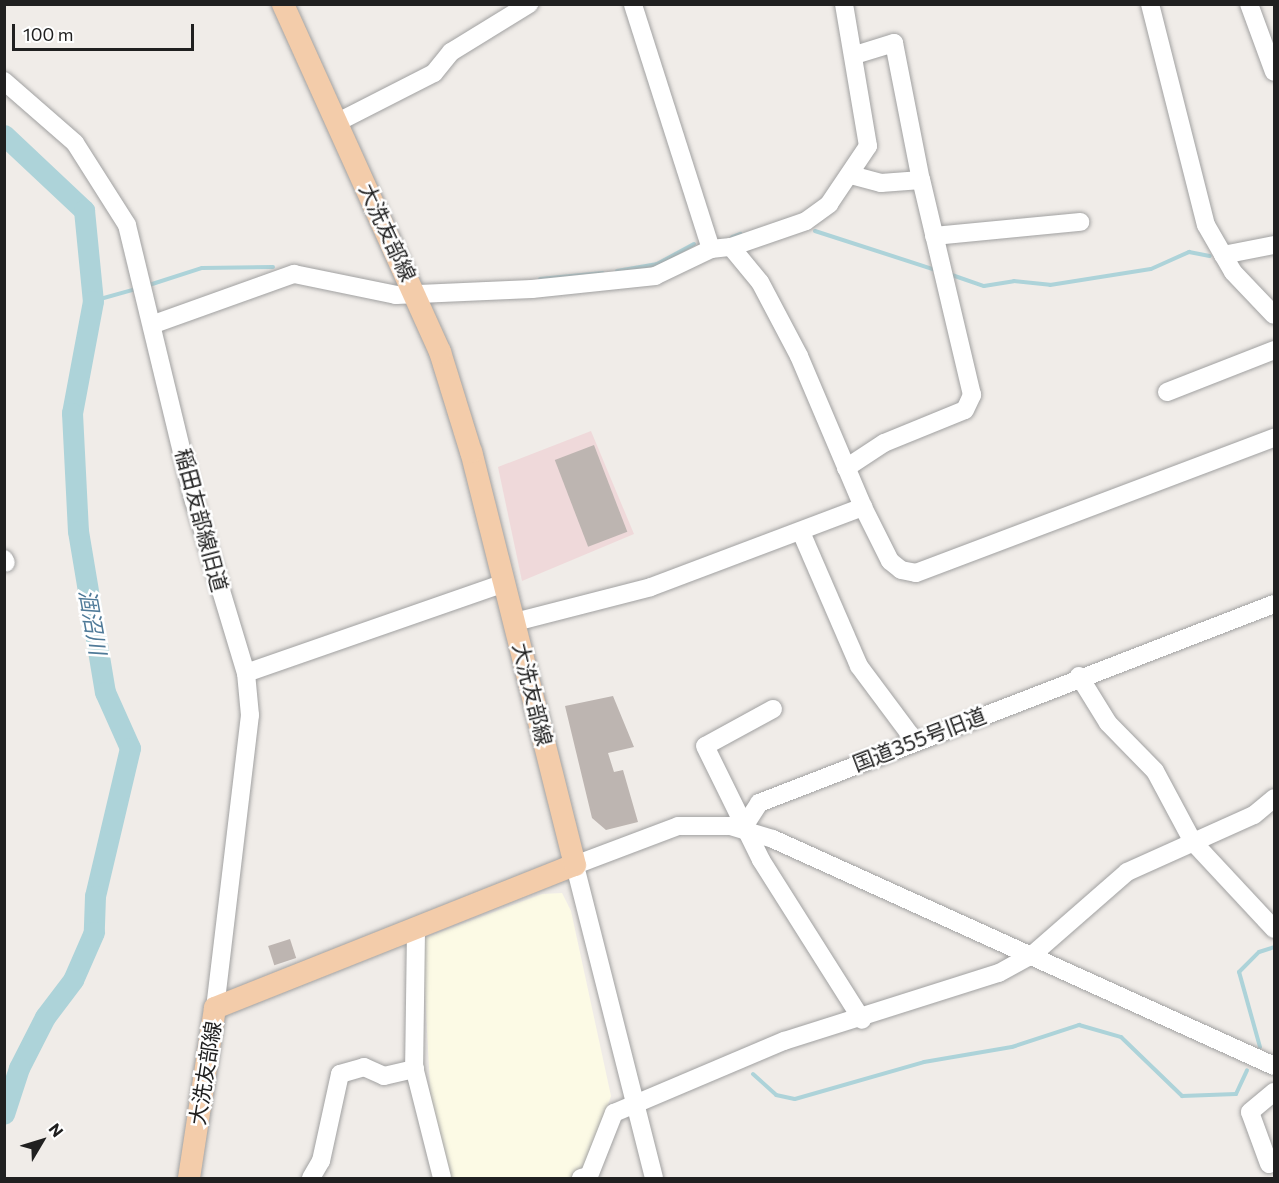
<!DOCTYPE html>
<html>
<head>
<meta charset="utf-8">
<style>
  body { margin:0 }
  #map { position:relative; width:1279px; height:1183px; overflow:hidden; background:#f0ece8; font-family:Commissioner,"Noto Sans JP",sans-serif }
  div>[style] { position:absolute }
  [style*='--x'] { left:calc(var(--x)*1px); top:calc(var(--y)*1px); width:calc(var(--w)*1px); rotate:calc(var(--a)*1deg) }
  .commercial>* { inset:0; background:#efd9da }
  .education>* { inset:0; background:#fcfae5 }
  .stream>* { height:4px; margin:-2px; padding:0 2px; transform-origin:2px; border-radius:2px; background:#add3d9 }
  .river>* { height:21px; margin:-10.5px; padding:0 10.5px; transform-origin:10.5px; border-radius:10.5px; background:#add3d9 }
  .building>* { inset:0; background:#bdb5b1; transform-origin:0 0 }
  .roads { filter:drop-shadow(0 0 2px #a1a1a1) drop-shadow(0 0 2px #a1a1a1) }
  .minor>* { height:18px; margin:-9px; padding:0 9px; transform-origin:9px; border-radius:9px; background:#fff }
  .major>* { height:22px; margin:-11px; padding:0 11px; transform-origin:11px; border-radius:11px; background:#f3ccaa }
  span { translate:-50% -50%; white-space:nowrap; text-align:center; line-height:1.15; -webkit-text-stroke:5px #fff; paint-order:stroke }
  .street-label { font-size:21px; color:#202020 }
  .water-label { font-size:22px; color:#4f7a98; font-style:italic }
  .frame { position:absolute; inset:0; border:6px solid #202020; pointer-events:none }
  .north { position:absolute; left:12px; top:1111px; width:60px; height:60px; -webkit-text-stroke:4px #fff; paint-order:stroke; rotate:52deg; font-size:16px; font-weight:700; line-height:24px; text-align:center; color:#202020 }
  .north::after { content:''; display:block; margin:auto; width:21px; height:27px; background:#202020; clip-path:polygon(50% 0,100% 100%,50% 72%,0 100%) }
  .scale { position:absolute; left:12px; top:24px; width:182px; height:27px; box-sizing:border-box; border:3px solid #202020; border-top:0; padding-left:8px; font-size:18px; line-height:21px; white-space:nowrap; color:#202020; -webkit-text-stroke:4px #fff; paint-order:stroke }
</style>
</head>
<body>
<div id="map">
  <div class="commercial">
    <div style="clip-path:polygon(591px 431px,634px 534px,522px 581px,498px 467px)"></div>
  </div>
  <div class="education">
    <div style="clip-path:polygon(562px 893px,571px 911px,611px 1096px,582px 1178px,435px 1178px,422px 939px,542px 894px)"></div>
  </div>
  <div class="stream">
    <div style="--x:815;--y:231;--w:127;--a:17.9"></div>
    <div style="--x:732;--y:237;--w:9;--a:-21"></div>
    <div style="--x:617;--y:271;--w:41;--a:-9.9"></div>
    <div style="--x:657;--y:264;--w:42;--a:-28.4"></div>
    <div style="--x:949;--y:274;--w:37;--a:19"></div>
    <div style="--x:984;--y:286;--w:30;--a:-9"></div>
    <div style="--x:1014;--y:281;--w:36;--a:6"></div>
    <div style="--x:1050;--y:285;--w:102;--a:-9"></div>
    <div style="--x:1151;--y:269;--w:42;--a:-24.1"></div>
    <div style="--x:1189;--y:252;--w:21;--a:11"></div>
    <div style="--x:540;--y:279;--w:63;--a:-5.4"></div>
    <div style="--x:146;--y:286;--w:59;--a:-17.8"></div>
    <div style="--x:202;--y:268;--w:71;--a:-0.8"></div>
    <div style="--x:93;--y:301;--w:45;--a:-15.6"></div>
    <div style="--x:1260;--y:1047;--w:78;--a:-105.6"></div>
    <div style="--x:1239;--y:972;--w:28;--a:-45"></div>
    <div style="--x:1259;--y:952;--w:16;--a:-18"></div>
    <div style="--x:753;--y:1074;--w:31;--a:42"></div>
    <div style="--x:776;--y:1095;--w:19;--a:12"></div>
    <div style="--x:795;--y:1099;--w:134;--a:-16"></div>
    <div style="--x:924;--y:1062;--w:89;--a:-9.7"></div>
    <div style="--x:1012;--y:1047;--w:71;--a:-18.2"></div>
    <div style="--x:1079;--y:1025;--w:44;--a:15.9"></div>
    <div style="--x:1121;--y:1037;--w:85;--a:44"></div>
    <div style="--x:1182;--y:1096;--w:54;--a:-2.1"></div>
    <div style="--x:1236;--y:1094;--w:26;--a:-65"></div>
  </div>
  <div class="river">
    <div style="--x:4;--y:135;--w:110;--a:43.2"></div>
    <div style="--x:84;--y:210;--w:91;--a:84.4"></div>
    <div style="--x:93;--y:301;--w:114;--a:100.6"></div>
    <div style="--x:72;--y:413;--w:118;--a:87.1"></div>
    <div style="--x:78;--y:531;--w:163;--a:80.5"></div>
    <div style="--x:105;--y:692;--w:61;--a:65.9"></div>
    <div style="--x:130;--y:748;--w:152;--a:103.3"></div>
    <div style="--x:95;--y:896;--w:36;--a:92"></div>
    <div style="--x:94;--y:932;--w:52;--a:113.6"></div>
    <div style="--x:73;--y:980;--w:46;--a:127.1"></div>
    <div style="--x:45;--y:1017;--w:57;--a:117"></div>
    <div style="--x:19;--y:1068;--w:48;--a:108.1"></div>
  </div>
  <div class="building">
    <div style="left:594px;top:445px;width:93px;height:42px;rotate:69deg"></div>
    <div style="clip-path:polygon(613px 696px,634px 747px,608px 753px,614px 772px,623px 770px,638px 822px,606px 830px,592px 818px,565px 706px)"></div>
    <div style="left:290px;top:939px;width:20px;height:23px;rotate:72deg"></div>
  </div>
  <div class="roads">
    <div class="minor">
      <div style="--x:1150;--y:4;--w:228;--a:75.8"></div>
      <div style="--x:1206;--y:225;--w:54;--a:60.1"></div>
      <div style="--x:1233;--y:272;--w:59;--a:46.4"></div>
      <div style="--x:1249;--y:4;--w:72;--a:69.8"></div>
      <div style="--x:855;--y:55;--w:41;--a:-17.1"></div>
      <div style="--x:894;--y:43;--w:140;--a:78.9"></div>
      <div style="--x:4;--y:81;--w:94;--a:41.1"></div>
      <div style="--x:75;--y:143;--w:97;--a:57.6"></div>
      <div style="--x:127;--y:225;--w:284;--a:76.4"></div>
      <div style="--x:194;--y:501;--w:180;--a:73.2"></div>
      <div style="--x:246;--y:673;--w:42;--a:84.6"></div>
      <div style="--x:250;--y:715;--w:295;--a:96.8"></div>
      <div style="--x:336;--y:123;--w:110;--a:-27"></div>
      <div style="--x:434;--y:73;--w:27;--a:-51"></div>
      <div style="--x:451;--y:52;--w:92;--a:-31.6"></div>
      <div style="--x:934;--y:236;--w:147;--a:-5.5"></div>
      <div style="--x:731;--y:247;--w:79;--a:-19.1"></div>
      <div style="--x:806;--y:221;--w:29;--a:-36"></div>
      <div style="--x:829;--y:204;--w:70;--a:-56.1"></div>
      <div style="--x:868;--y:146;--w:144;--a:-99.6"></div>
      <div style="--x:711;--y:249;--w:20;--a:-6"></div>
      <div style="--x:731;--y:247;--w:45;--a:50.4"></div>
      <div style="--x:760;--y:282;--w:84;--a:62.2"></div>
      <div style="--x:799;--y:356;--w:164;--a:67"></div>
      <div style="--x:863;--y:507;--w:60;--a:63.4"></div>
      <div style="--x:890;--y:561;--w:14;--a:39"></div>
      <div style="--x:901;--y:570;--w:15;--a:11"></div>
      <div style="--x:916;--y:573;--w:383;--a:-20.7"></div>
      <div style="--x:1223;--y:255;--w:52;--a:-11.1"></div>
      <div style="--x:154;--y:324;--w:149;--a:-19.7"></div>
      <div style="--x:294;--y:274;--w:104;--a:11.6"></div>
      <div style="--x:396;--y:295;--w:136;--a:-2.5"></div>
      <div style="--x:532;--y:289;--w:124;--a:-6"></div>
      <div style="--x:655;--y:276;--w:62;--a:-25.7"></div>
      <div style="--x:711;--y:249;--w:257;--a:-107.7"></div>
      <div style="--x:1167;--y:392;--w:115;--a:-21.4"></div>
      <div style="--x:846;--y:468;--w:45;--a:-33.3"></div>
      <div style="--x:884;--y:443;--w:87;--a:-22.2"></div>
      <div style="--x:965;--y:410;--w:17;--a:-65"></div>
      <div style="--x:972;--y:395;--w:221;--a:-103.3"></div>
      <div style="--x:921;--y:180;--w:40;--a:175.7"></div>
      <div style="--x:881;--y:183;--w:31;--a:-165"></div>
      <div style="--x:801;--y:532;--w:146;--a:66.6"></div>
      <div style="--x:859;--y:666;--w:94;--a:53.3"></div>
      <div style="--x:4;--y:559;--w:4;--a:63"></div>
      <div style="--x:515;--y:622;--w:140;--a:-14.4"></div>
      <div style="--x:651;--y:587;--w:227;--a:-20.7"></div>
      <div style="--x:246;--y:673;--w:273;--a:-19.2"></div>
      <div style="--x:1079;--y:676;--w:55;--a:58.3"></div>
      <div style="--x:1108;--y:723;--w:67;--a:45.6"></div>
      <div style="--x:1155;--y:771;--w:81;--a:61.8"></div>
      <div style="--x:1193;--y:842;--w:119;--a:47"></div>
      <div style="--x:773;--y:709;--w:77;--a:151.4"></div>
      <div style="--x:705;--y:746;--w:127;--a:63.8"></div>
      <div style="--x:761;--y:860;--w:189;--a:57.7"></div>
      <div style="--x:743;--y:828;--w:30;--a:-57"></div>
      <div style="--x:759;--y:803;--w:552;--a:-21.13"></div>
      <div style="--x:416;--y:931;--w:136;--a:90.8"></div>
      <div style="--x:414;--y:1067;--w:114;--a:75.8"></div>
      <div style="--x:1269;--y:1164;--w:55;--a:-110.1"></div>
      <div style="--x:1250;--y:1112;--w:31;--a:-40"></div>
      <div style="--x:311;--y:1178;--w:20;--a:-60"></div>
      <div style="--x:321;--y:1161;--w:89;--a:-77.7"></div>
      <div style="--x:340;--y:1074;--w:25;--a:-16"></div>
      <div style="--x:364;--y:1067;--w:22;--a:24"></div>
      <div style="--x:384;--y:1076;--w:32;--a:-13"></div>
      <div style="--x:581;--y:1178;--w:8;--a:-14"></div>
      <div style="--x:589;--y:1176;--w:68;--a:-68.4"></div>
      <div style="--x:614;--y:1113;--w:185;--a:-23"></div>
      <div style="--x:784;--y:1041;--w:225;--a:-17.6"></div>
      <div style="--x:999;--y:973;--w:38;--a:-29"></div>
      <div style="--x:1032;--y:955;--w:126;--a:-41.1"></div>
      <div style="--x:1127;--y:872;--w:139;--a:-24.2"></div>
      <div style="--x:1254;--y:815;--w:26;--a:-40"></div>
      <div style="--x:654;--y:1178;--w:323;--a:-104.2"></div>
      <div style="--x:575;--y:865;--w:110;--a:-20.7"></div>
      <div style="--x:678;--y:826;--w:52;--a:0"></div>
      <div style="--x:730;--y:826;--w:45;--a:16.8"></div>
      <div style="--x:773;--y:839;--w:550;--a:24.37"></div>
    </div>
    <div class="major">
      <div style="--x:189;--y:1178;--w:172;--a:-81.3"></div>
      <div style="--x:215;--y:1008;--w:387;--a:-21.7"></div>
      <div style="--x:575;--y:865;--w:426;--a:-104.1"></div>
      <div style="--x:471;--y:452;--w:105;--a:-107.2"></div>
      <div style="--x:440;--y:352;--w:382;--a:-114.3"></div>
    </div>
  </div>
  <div class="street-label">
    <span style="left:388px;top:232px;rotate:65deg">大洗友部線</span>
    <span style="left:202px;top:520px;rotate:75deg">稲田友部線旧道</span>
    <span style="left:533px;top:694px;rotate:76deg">大洗友部線</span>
    <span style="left:919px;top:739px;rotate:-21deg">国道355号旧道</span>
    <span style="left:205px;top:1073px;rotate:-81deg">大洗友部線</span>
  </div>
  <div class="water-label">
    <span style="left:93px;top:622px;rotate:80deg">涸沼川</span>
  </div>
  <div class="frame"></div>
  <div class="north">N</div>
  <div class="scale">100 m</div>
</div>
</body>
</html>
